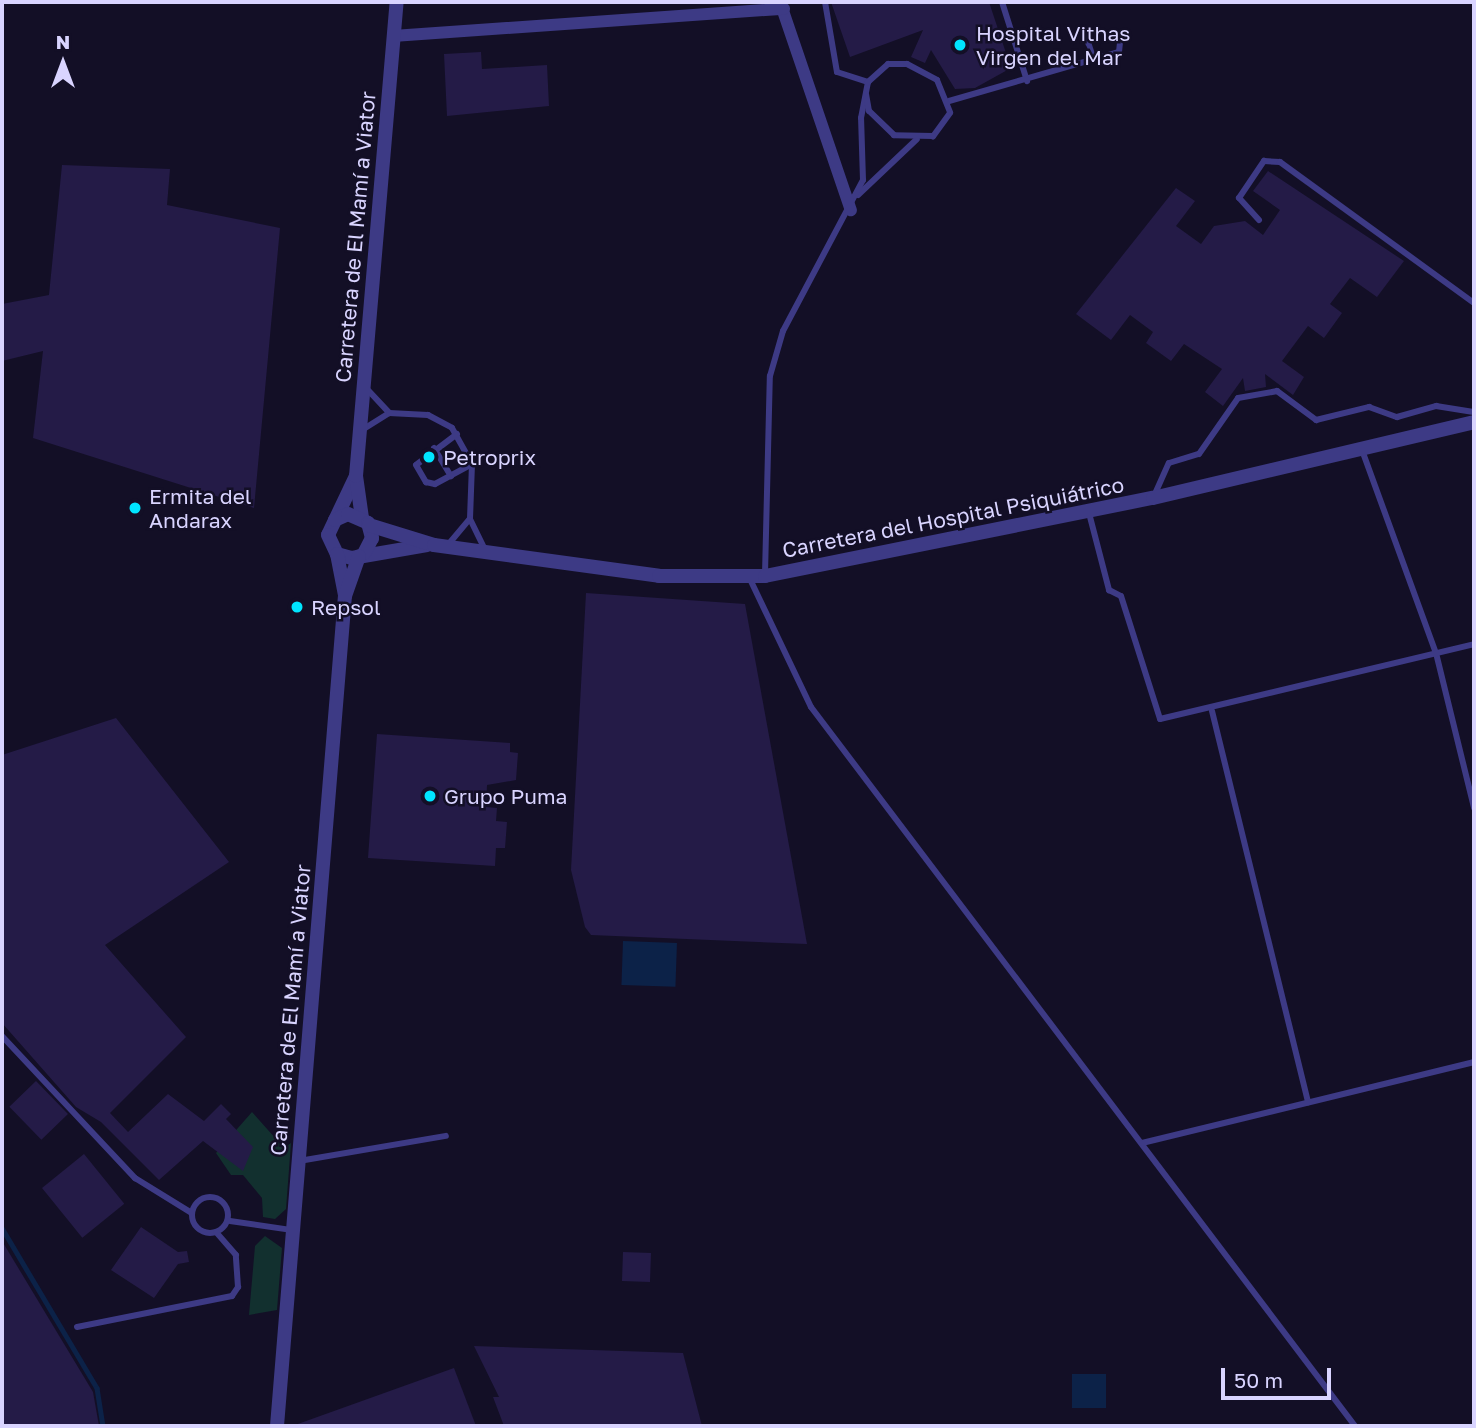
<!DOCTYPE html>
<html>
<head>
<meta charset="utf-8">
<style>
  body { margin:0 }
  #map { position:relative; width:1476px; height:1428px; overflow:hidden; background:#130f26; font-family:"Golos Text",sans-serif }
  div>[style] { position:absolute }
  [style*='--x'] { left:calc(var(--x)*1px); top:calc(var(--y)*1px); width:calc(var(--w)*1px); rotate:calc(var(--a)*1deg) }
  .green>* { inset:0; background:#12302f }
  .water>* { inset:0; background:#0c2248; transform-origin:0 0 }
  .stream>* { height:4.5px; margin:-2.25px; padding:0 2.25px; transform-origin:2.25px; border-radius:2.25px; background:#0c2248 }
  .building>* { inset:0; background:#241b47; transform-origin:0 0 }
  .service>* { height:6px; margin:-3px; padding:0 3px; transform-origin:3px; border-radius:3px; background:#3d3a85 }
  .service>.ring { margin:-3px; padding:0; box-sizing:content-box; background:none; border:6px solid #3d3a85; border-radius:50% }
  .minor>* { height:12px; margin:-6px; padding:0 6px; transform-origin:6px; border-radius:6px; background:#3d3a85 }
  .tertiary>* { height:14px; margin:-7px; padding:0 7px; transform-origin:7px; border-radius:7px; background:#3d3a85 }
  .dots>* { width:19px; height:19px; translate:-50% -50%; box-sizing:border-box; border:4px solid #130f26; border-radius:50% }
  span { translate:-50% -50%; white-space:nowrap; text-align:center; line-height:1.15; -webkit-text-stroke:5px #130f26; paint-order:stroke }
  .poi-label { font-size:21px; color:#d9d4ff }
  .left { translate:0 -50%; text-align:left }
  .street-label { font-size:21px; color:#d9d4ff }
  .frame { position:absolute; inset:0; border:4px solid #d9d4ff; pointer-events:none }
  .north { position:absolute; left:28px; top:28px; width:70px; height:70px; -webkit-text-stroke:5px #130f26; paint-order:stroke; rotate:0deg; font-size:19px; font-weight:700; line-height:28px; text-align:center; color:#d9d4ff }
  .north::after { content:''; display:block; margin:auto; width:24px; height:32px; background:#d9d4ff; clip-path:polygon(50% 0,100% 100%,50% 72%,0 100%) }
  .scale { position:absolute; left:1221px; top:1368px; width:110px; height:32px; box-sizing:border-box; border:4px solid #d9d4ff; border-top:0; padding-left:9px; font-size:21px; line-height:24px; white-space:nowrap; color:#d9d4ff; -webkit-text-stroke:5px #130f26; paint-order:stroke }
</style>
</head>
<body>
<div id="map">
  <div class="green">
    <div style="clip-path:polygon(252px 1112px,284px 1148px,291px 1143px,286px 1209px,275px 1219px,263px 1217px,262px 1198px,243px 1175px,231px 1175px,216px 1153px)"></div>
    <div style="clip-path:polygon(265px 1236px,282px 1248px,277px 1310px,249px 1315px,255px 1246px)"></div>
  </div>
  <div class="water">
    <div style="left:623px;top:941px;width:54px;height:44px;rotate:2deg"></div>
    <div style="left:1072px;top:1374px;width:34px;height:34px"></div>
  </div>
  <div class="stream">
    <div style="--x:2;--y:1228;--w:186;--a:59.3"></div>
    <div style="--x:97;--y:1388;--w:38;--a:81"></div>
  </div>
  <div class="building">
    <div style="clip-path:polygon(831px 2px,989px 2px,1011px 68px,975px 88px,955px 89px,931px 50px,925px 63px,911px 57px,923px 30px,850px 57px)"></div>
    <div style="clip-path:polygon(481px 52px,482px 69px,547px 65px,549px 106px,447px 116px,444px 54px)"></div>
    <div style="clip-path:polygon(62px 165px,170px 169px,167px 205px,280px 228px,254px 508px,33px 438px,43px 351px,2px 361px,2px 304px,49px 295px)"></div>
    <div style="clip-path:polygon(1268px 171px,1404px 261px,1377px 297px,1350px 278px,1330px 304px,1342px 313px,1324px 338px,1308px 326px,1282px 361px,1304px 377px,1293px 395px,1265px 374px,1266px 387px,1245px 391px,1243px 378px,1223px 406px,1205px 392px,1222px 369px,1184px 344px,1171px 361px,1146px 343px,1153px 332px,1130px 315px,1111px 340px,1076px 314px,1176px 188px,1195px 201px,1176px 226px,1201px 244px,1214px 226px,1245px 221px,1263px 235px,1280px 210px,1253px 191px)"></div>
    <div style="clip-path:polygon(586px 593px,745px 604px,807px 944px,591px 935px,585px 927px,571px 870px)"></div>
    <div style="clip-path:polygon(116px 718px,229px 862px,105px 945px,186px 1037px,110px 1113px,128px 1132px,168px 1094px,204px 1121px,221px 1104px,231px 1114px,226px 1119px,253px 1147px,243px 1171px,203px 1141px,159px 1180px,101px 1122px,76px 1107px,2px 1023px,2px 755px)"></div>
    <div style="clip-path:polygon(377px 734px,510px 743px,510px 752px,518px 753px,516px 780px,487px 785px,486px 807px,497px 808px,496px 821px,507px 822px,505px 848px,496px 848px,495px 866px,368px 858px)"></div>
    <div style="left:36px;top:1081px;width:46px;height:37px;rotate:46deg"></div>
    <div style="left:84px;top:1154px;width:64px;height:54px;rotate:51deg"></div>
    <div style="clip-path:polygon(141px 1227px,178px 1252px,187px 1251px,189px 1262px,178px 1264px,154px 1298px,111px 1270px)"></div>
    <div style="clip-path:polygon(2px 1241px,93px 1392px,99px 1426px,2px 1426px)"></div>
    <div style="left:623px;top:1252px;width:28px;height:29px;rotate:2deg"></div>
    <div style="clip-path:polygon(474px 1346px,683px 1353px,702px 1426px,504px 1426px,493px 1397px,499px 1397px)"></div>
    <div style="clip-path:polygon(454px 1368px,476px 1426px,295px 1426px,295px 1425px)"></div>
  </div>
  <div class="service">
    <div style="--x:825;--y:2;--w:71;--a:80.3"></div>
    <div style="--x:837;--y:72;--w:33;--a:18"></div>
    <div style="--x:1002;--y:2;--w:83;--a:72.4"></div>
    <div style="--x:1086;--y:36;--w:26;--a:72"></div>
    <div style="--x:949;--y:101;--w:177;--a:-16.1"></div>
    <div style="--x:1119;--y:52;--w:19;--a:-84"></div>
    <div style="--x:858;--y:195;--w:81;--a:-43.5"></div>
    <div style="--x:1259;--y:220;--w:30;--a:-132"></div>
    <div style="--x:1239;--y:198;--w:45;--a:-56"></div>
    <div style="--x:1264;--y:161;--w:16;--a:4"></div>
    <div style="--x:1280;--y:162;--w:240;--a:36"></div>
    <div style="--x:367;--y:389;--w:33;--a:47"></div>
    <div style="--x:362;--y:430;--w:32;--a:-32"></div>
    <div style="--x:389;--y:413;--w:39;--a:3"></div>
    <div style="--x:428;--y:415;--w:27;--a:28"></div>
    <div style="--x:452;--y:428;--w:41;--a:60.9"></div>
    <div style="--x:472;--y:464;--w:55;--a:92.1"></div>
    <div style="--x:470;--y:519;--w:34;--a:64"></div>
    <div style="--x:457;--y:434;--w:51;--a:142.9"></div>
    <div style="--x:416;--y:465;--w:20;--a:60"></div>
    <div style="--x:426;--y:482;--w:9;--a:13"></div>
    <div style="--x:435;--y:484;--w:42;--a:-28.4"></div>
    <div style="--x:434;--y:448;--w:33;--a:59"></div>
    <div style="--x:1362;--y:450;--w:216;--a:70"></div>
    <div style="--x:1436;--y:653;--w:160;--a:76.2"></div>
    <div style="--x:1154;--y:496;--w:36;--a:-66"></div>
    <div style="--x:1169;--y:463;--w:31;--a:-17"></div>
    <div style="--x:1199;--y:454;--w:68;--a:-55.1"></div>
    <div style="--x:1238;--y:398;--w:40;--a:-10"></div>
    <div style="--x:1277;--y:391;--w:49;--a:36.6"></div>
    <div style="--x:1316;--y:420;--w:55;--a:-13.8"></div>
    <div style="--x:1369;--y:407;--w:30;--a:20"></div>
    <div style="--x:1397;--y:417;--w:41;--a:-15.8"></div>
    <div style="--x:1436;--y:406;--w:38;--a:9"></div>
    <div style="--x:1089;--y:513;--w:80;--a:75.4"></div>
    <div style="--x:1109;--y:590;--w:13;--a:27"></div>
    <div style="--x:1121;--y:596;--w:129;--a:72.4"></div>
    <div style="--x:1160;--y:719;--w:323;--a:-13.4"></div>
    <div style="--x:447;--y:546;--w:35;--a:-50"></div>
    <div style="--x:765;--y:574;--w:198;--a:-88.6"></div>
    <div style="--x:770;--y:376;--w:47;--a:-73.9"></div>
    <div style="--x:783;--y:331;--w:171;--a:-62.1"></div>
    <div style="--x:863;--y:180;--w:62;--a:-91.8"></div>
    <div style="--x:861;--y:118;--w:37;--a:-79"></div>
    <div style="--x:868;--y:82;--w:27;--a:-42"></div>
    <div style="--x:888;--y:64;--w:19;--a:0"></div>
    <div style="--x:907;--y:64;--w:34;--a:28"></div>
    <div style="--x:937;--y:80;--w:35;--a:68"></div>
    <div style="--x:950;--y:113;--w:29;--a:126"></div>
    <div style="--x:933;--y:136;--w:39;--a:-179"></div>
    <div style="--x:894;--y:135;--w:35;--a:-136"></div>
    <div style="--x:869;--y:111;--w:17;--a:-100"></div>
    <div style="--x:749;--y:577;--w:144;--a:64.5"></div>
    <div style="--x:811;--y:707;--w:902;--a:52.89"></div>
    <div style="--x:1212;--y:711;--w:403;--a:76.2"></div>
    <div style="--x:2;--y:1036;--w:195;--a:46.9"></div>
    <div style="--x:135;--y:1178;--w:65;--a:31.7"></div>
    <div style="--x:1142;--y:1143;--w:342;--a:-13.7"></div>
    <div style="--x:299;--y:1161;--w:149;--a:-9.7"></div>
    <div class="ring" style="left:192px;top:1197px;width:30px;height:30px"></div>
    <div style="--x:230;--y:1221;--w:63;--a:8.3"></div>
    <div style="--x:77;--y:1327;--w:158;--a:-11.3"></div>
    <div style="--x:232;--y:1296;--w:11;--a:-56"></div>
    <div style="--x:238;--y:1287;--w:32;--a:-94"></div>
    <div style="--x:236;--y:1255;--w:30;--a:-131"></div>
  </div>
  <div class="minor">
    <div style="--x:780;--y:2;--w:220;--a:71.2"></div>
    <div style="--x:393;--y:36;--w:392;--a:-4"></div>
  </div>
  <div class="tertiary">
    <div style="--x:356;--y:476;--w:65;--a:115.4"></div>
    <div style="--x:328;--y:535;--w:21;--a:65"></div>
    <div style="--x:337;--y:554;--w:16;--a:15"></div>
    <div style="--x:352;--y:558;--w:76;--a:-9.8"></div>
    <div style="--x:362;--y:518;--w:42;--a:-98.1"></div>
    <div style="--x:356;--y:476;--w:476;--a:-85.1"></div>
    <div style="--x:335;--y:520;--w:14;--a:-25"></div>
    <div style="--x:348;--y:514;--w:22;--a:24"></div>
    <div style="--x:368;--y:523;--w:16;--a:75"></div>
    <div style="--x:372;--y:538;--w:16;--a:117"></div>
    <div style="--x:369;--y:525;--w:68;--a:17.1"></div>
    <div style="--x:434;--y:545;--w:227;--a:7.8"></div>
    <div style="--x:659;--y:576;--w:106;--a:0"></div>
    <div style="--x:765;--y:576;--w:396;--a:-11.4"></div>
    <div style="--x:1153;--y:498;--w:330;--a:-13.3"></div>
    <div style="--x:337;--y:554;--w:42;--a:79"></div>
    <div style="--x:277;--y:1426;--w:833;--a:-85.32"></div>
    <div style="--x:345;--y:596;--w:42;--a:-70.7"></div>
  </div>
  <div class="dots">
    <div style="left:960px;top:45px;background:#00e5ff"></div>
    <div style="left:429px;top:457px;background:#00e5ff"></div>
    <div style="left:135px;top:508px;background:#00e5ff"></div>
    <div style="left:297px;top:607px;background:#00e5ff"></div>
    <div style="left:430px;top:796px;background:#00e5ff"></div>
  </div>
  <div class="poi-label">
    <span class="left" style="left:976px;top:45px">Hospital Vithas<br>Virgen del Mar</span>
    <span class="left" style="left:443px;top:457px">Petroprix</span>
    <span class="left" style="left:149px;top:508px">Ermita del<br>Andarax</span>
    <span class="left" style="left:311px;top:607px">Repsol</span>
    <span class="left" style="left:444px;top:796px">Grupo Puma</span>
  </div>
  <div class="street-label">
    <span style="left:355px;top:237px;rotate:-85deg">Carretera de El Mamí a Viator</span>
    <span style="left:953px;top:517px;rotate:-11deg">Carretera del Hospital Psiquiátrico</span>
    <span style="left:290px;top:1010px;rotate:-85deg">Carretera de El Mamí a Viator</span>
  </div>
  <div class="frame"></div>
  <div class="north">N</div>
  <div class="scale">50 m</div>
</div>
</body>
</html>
